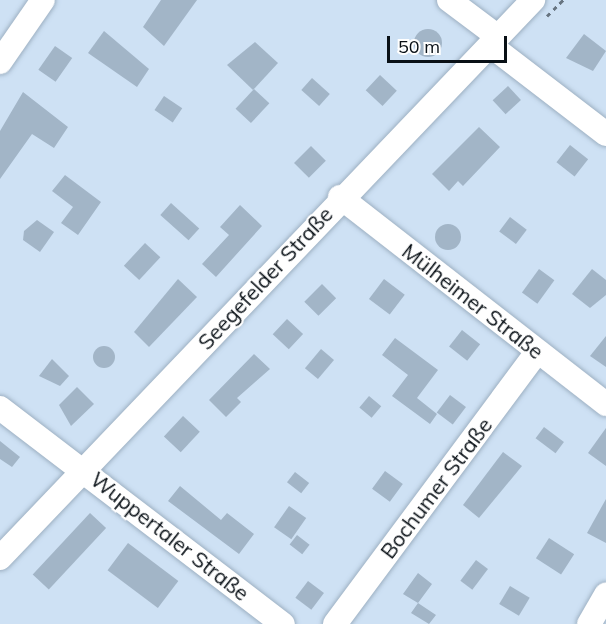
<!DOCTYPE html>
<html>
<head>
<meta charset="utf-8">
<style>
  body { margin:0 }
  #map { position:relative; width:606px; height:624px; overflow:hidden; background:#cee1f4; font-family:Mulish,sans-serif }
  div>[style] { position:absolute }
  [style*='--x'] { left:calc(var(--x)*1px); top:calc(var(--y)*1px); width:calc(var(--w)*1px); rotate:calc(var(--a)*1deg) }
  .building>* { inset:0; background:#a2b5c7; transform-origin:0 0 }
  .round { border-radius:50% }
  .path>* { height:3px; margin-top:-1.5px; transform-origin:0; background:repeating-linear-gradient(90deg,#677480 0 4.5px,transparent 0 9px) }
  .roads { filter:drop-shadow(0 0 2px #9db0c2) drop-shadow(0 0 2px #9db0c2) }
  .minor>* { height:24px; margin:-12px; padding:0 12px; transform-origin:12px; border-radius:12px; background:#fff }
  span { translate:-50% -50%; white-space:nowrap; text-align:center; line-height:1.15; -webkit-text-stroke:4.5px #fff; paint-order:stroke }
  .street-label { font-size:21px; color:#091016 }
  .scale { position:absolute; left:387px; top:36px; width:120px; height:27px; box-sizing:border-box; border:3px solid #091016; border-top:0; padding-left:8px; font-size:18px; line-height:21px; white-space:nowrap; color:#091016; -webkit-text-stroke:4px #fff; paint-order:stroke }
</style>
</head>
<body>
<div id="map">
  <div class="building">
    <div style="clip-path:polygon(161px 0,197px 0,164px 46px,143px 27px)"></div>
    <div class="round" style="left:414px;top:29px;width:28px;height:28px"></div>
    <div style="clip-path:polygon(104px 31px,149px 69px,137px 87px,88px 53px)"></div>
    <div style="clip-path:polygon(584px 34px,606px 51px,593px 71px,566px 58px)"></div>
    <div style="clip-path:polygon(255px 42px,278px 63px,253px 90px,227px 65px)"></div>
    <div style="left:55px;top:46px;width:21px;height:29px;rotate:35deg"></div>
    <div style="left:380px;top:75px;width:23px;height:21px;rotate:43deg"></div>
    <div style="left:312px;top:78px;width:24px;height:16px;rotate:42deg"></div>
    <div style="left:508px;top:86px;width:19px;height:21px;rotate:47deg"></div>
    <div style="left:254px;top:89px;width:21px;height:27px;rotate:43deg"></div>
    <div style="clip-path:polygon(23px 92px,68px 127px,54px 148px,32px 134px,0 179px,0 131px)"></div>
    <div style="left:164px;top:96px;width:22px;height:17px;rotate:34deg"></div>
    <div style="clip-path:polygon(479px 127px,500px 147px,463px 186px,458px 181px,449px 191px,432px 174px)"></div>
    <div style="left:570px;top:145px;width:23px;height:22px;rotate:38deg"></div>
    <div style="left:311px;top:146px;width:21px;height:24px;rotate:45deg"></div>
    <div style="clip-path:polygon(65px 175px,101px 202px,78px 235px,61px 223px,73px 207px,52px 191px)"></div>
    <div style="left:171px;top:203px;width:38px;height:16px;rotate:42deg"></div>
    <div style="clip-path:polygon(240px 205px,262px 226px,216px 277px,202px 264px,229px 235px,220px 227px)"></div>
    <div style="left:510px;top:217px;width:21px;height:18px;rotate:37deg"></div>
    <div style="clip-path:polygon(37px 220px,54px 232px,40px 252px,23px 240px,24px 231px)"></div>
    <div class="round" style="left:435px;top:224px;width:26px;height:26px"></div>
    <div style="left:145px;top:243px;width:21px;height:31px;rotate:43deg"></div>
    <div style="left:539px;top:269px;width:19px;height:29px;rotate:36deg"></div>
    <div style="clip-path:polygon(592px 269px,606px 280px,606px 295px,590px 308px,572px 294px)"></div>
    <div style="clip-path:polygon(178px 279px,197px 297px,149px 347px,134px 332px)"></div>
    <div style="left:384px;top:279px;width:26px;height:25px;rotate:37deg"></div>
    <div style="left:322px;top:284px;width:20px;height:25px;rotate:45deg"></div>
    <div style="left:287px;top:319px;width:22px;height:21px;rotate:43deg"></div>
    <div style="left:462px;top:330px;width:23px;height:21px;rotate:38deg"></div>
    <div style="clip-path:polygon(606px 336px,606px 367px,590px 356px)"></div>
    <div style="clip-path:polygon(395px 338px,438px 370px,417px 398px,437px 414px,430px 424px,392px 396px,408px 375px,382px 355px)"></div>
    <div class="round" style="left:93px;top:346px;width:22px;height:22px"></div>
    <div style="left:321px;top:349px;width:17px;height:25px;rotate:40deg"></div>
    <div style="clip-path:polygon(254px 354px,270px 369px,237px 398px,241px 402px,226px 417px,209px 400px)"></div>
    <div style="clip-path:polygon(52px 359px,69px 376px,60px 386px,39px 376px)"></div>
    <div style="clip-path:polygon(77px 387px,94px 404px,71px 426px,59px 405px)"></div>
    <div style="left:450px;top:395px;width:20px;height:22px;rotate:37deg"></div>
    <div style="left:369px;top:396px;width:16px;height:15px;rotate:40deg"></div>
    <div style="left:183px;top:416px;width:23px;height:28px;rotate:43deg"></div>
    <div style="left:544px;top:427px;width:25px;height:14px;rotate:37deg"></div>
    <div style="clip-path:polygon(606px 428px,606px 466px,588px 453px)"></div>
    <div style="clip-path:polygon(0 441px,20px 457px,12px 467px,0 459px)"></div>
    <div style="clip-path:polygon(503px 452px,522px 466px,479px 518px,463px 505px)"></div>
    <div style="left:385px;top:471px;width:22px;height:22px;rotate:36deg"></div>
    <div style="left:295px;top:472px;width:18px;height:13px;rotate:38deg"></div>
    <div style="clip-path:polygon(180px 486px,221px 520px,227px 513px,254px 534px,239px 554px,168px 501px)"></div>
    <div style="clip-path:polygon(606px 499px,606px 543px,587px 533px)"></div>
    <div style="left:289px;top:506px;width:21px;height:26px;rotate:35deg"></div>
    <div style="left:90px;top:513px;width:22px;height:84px;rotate:43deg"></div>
    <div style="left:297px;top:535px;width:16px;height:12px;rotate:38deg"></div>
    <div style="left:549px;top:538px;width:30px;height:24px;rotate:33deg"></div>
    <div style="left:128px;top:543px;width:63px;height:34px;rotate:37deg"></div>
    <div style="left:476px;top:560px;width:15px;height:26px;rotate:37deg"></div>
    <div style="clip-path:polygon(418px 573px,432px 584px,418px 603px,436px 615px,429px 624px,411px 613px,418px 603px,403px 594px)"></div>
    <div style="left:308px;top:581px;width:20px;height:21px;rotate:37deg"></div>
    <div style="left:510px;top:586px;width:23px;height:21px;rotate:31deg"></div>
  </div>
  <div class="path">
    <div style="--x:547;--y:16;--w:23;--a:-45"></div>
  </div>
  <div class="roads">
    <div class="minor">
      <div style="--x:449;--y:0;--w:60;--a:36.9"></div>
      <div style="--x:490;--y:45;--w:146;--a:37.5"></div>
      <div style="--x:0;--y:62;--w:75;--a:-55.3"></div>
      <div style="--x:340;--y:197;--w:337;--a:37.9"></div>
      <div style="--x:0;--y:408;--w:356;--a:37.4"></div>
      <div style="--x:0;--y:558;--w:772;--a:-46.31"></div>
      <div style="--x:335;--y:624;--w:339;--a:-53.4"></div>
      <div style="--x:589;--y:624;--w:34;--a:-60"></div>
    </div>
  </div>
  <div class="street-label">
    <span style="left:265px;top:278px;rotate:-47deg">Seegefelder Straße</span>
    <span style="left:473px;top:301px;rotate:38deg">Mülheimer Straße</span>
    <span style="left:436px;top:488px;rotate:-53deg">Bochumer Straße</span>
    <span style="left:170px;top:536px;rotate:38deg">Wuppertaler Straße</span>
  </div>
  <div class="scale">50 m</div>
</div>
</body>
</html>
